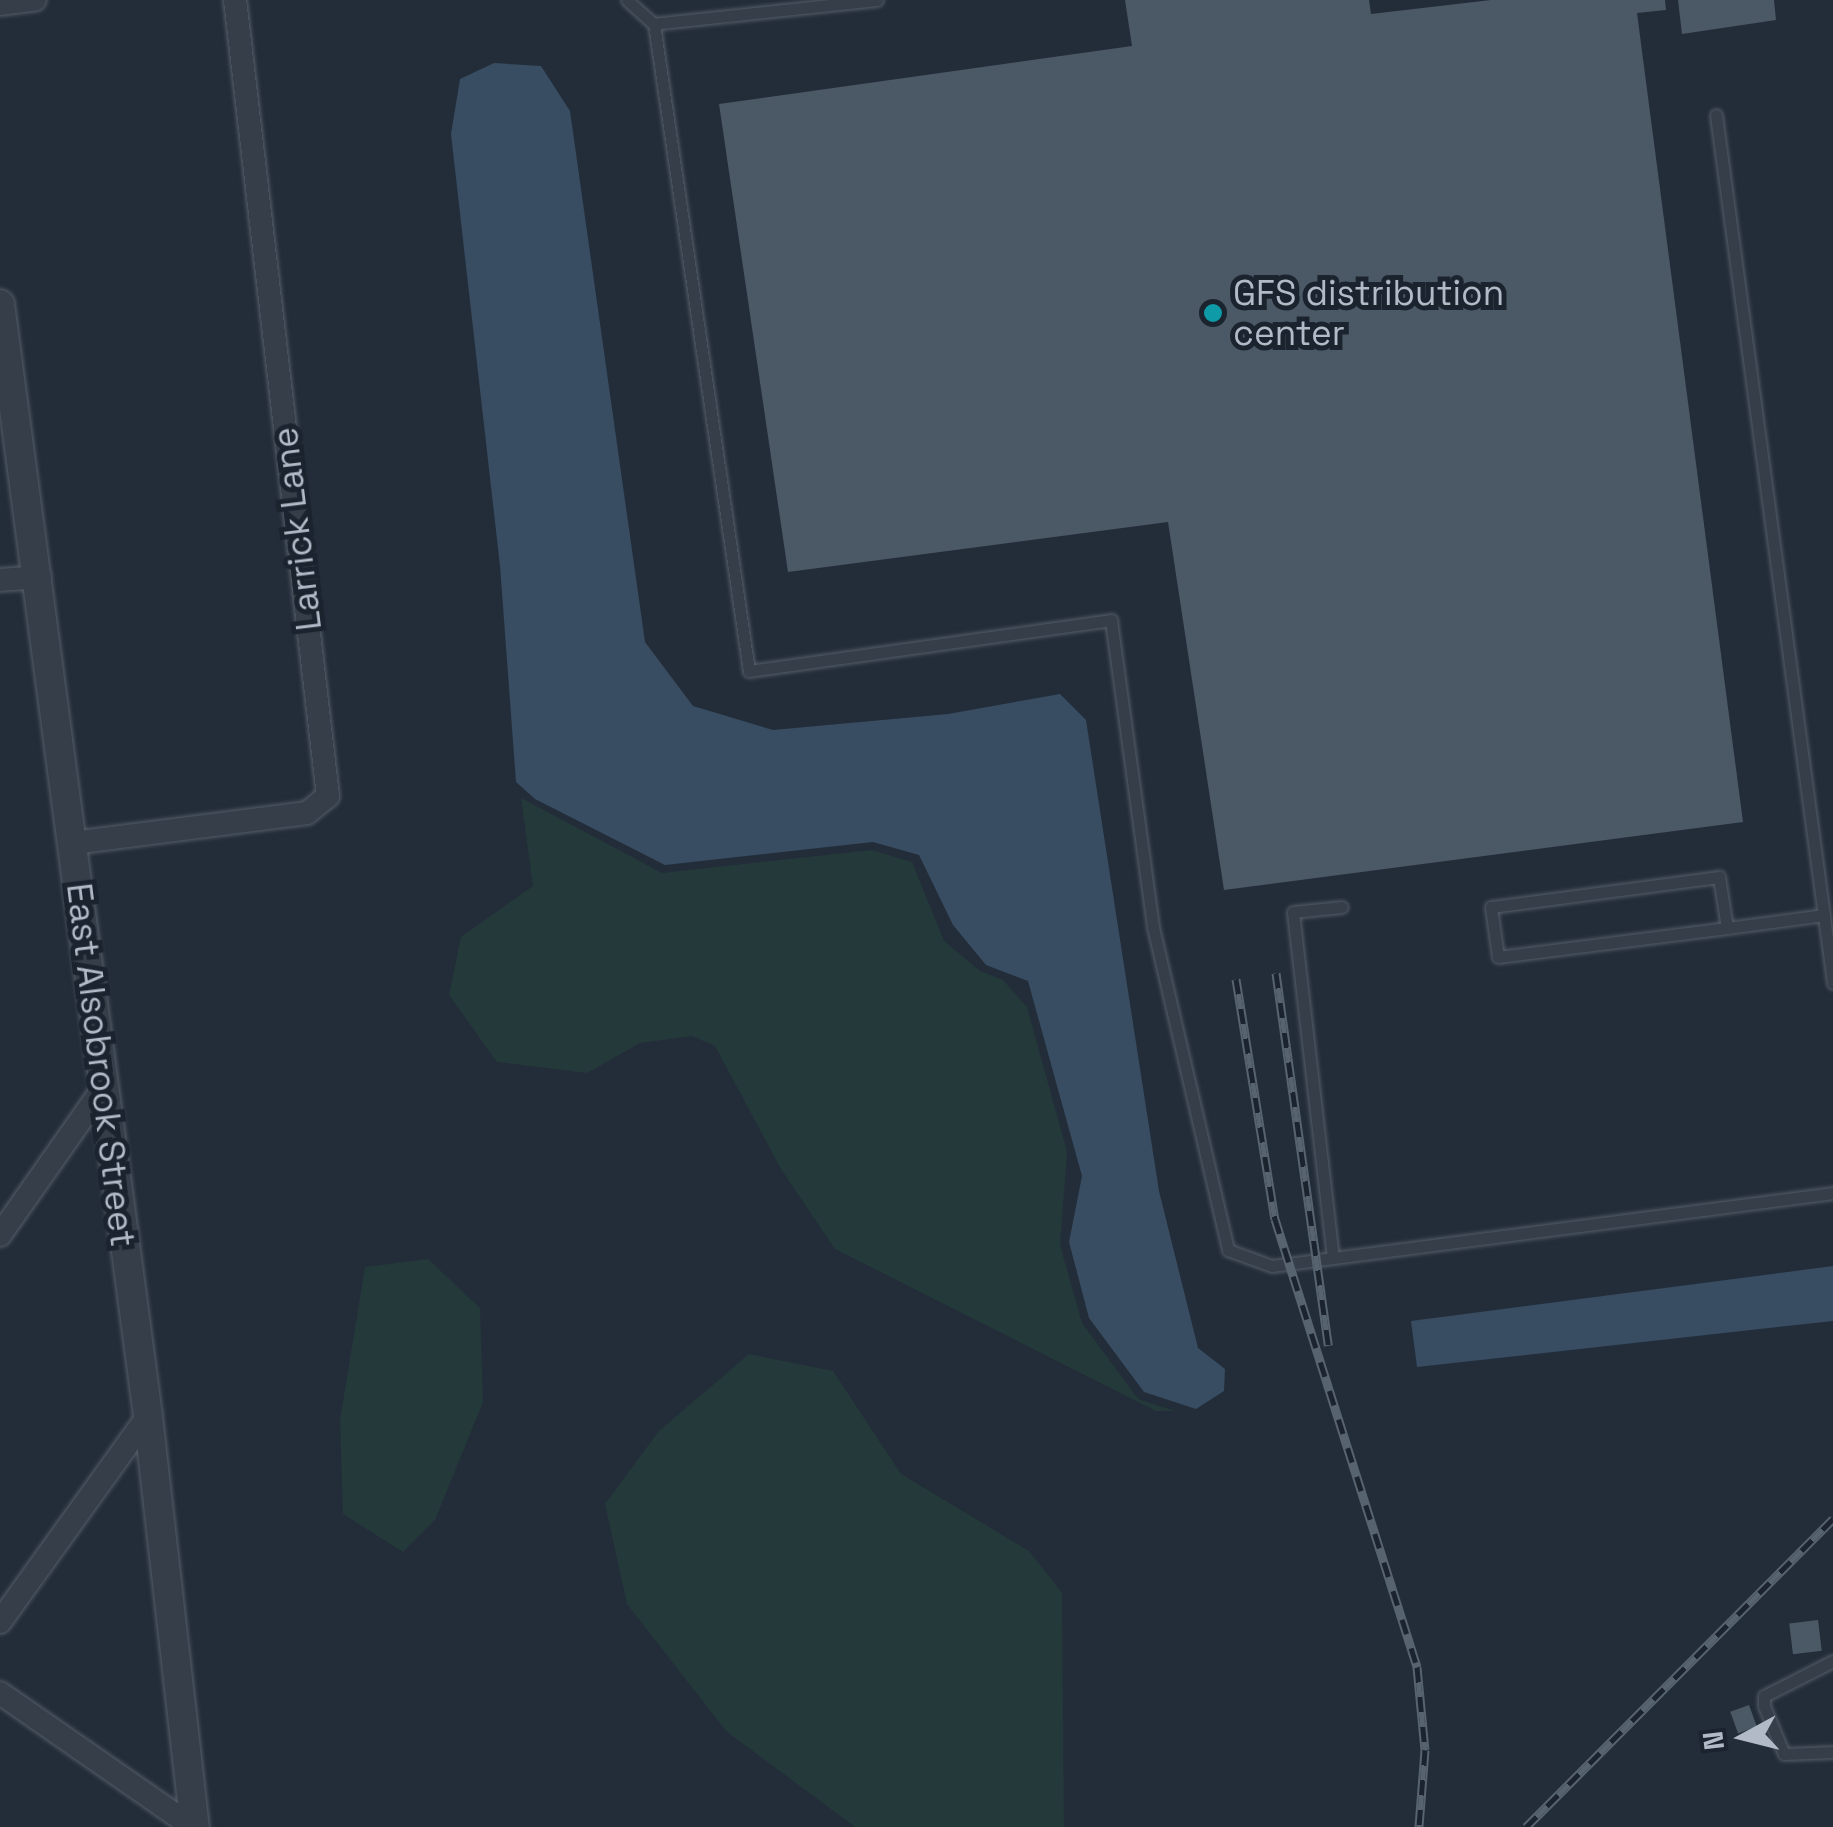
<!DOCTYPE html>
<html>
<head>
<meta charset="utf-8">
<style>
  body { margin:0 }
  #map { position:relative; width:1833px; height:1827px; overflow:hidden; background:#232d39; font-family:"Space Grotesk",sans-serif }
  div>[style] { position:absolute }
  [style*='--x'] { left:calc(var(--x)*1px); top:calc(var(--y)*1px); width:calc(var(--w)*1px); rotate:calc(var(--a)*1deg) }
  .green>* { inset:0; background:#24393a }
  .water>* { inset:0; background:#384c62 }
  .building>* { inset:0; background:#4b5865; transform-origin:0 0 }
  .roads { filter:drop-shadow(0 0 2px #545d67) drop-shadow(0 0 2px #545d67) }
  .service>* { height:11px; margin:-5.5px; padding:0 5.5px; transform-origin:5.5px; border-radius:5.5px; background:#363f49 }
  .minor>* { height:22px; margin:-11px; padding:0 11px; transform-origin:11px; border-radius:11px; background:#363f49 }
  .tertiary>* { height:28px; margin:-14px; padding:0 14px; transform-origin:14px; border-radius:14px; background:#363f49 }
  .rail>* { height:9px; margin-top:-4.5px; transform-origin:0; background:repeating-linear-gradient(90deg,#1b242e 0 15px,#586370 0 30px); box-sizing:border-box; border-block:2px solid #586370 }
  .dots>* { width:28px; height:28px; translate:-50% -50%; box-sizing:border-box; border:5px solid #1b242e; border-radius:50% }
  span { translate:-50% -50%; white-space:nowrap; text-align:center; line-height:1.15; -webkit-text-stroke:10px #1b242e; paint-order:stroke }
  .poi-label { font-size:35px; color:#b1bac6 }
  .left { translate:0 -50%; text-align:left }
  .street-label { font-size:35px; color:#b1bac6 }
  .north { position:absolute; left:1693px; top:1687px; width:100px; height:100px; -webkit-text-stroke:8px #1b242e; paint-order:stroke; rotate:263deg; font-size:28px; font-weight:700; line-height:40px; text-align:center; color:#b1bac6 }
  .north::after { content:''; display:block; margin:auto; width:35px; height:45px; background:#b1bac6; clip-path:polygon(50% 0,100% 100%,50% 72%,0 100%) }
</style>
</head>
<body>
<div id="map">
  <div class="green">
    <div style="clip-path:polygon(521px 798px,662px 873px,872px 850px,912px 862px,944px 941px,980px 971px,1003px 980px,1027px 1007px,1067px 1152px,1060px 1245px,1082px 1323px,1138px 1399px,1175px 1411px,1156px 1411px,835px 1249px,781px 1169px,715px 1046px,692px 1036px,640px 1043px,587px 1073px,497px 1062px,449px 995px,461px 937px,533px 886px)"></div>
    <div style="clip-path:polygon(428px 1259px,480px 1308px,483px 1402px,435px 1520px,403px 1552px,343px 1514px,340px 1420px,365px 1267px)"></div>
    <div style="clip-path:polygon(749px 1354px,833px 1371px,901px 1474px,1029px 1551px,1062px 1593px,1064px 1827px,855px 1827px,726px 1731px,627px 1604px,605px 1504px,659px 1431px)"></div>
  </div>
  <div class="water">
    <div style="clip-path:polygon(494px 63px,541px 66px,570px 111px,645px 642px,693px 706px,773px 730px,948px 714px,1060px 694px,1086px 720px,1159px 1191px,1198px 1348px,1225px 1369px,1224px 1391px,1196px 1409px,1144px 1392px,1089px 1318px,1069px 1242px,1082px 1176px,1028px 981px,986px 965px,953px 925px,919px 855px,873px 842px,665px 865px,535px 799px,516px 782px,500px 566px,451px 134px,460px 79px)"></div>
    <div style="clip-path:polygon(1833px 1266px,1833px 1321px,1417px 1367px,1411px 1321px)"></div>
  </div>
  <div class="building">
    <div style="clip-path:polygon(1125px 0,1369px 0,1371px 14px,1491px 0,1665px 0,1666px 10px,1637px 13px,1743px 822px,1224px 890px,1168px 522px,788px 572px,719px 104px,1132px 46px)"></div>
    <div style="clip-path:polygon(1678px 0,1774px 0,1776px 20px,1682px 34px)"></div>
    <div style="left:1818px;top:1620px;width:31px;height:29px;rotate:83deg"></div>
    <div style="left:1749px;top:1705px;width:23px;height:20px;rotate:70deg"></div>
  </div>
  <div class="roads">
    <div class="service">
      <div style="--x:627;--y:0;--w:36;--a:42"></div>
      <div style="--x:877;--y:0;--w:224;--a:173.9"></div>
      <div style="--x:654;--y:24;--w:654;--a:81.65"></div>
      <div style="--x:749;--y:671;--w:366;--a:-8"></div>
      <div style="--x:1111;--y:620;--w:310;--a:82.2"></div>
      <div style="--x:1153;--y:927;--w:332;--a:76.9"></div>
      <div style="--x:1228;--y:1250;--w:47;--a:20"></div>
      <div style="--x:1272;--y:1266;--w:566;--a:-7.41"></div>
      <div style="--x:1716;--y:115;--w:876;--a:82.32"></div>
      <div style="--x:1727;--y:928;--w:52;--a:-98.9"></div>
      <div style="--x:1719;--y:877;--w:230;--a:172.5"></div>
      <div style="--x:1491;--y:907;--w:50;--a:82"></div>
      <div style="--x:1498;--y:957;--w:231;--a:-7.2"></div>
      <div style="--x:1727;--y:928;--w:98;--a:-7.6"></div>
      <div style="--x:1333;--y:1258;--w:348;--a:-96.6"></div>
      <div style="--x:1293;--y:912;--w:49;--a:-5.8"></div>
      <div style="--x:1833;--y:1661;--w:77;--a:153.1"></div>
      <div style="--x:1764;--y:1696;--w:10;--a:90"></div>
      <div style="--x:1764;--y:1706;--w:52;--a:67.4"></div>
      <div style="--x:1784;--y:1754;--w:49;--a:-2.3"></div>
    </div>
    <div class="minor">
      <div style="--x:0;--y:4;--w:35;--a:-7"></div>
      <div style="--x:0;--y:580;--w:40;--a:-4.3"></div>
      <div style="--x:73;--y:843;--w:236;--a:-7.3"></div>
      <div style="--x:307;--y:813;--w:27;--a:-39"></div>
      <div style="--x:328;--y:796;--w:801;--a:-96.66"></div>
      <div style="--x:0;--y:1235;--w:177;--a:-54.9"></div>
      <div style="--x:0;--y:1622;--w:254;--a:-54.3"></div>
      <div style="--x:0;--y:1693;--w:235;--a:34.8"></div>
    </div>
    <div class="tertiary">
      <div style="--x:0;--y:304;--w:1122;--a:82.42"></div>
      <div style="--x:148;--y:1416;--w:414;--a:83.5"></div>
    </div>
  </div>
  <div class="rail">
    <div style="--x:1276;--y:973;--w:376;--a:82"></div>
    <div style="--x:1236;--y:979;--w:243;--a:80.8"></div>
    <div style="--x:1275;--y:1219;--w:470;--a:72.4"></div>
    <div style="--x:1417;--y:1667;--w:83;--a:84.5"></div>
    <div style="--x:1425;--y:1750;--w:77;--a:94.5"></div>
    <div style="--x:1526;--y:1827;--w:435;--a:-45.1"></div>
  </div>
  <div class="dots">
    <div style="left:1213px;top:313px;background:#0f9aa8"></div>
  </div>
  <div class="poi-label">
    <span class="left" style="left:1233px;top:313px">GFS distribution<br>center</span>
  </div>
  <div class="street-label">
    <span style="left:297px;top:529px;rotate:-97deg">Larrick Lane</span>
    <span style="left:101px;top:1065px;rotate:83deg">East Alsobrook Street</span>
  </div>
  <div class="north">N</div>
</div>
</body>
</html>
